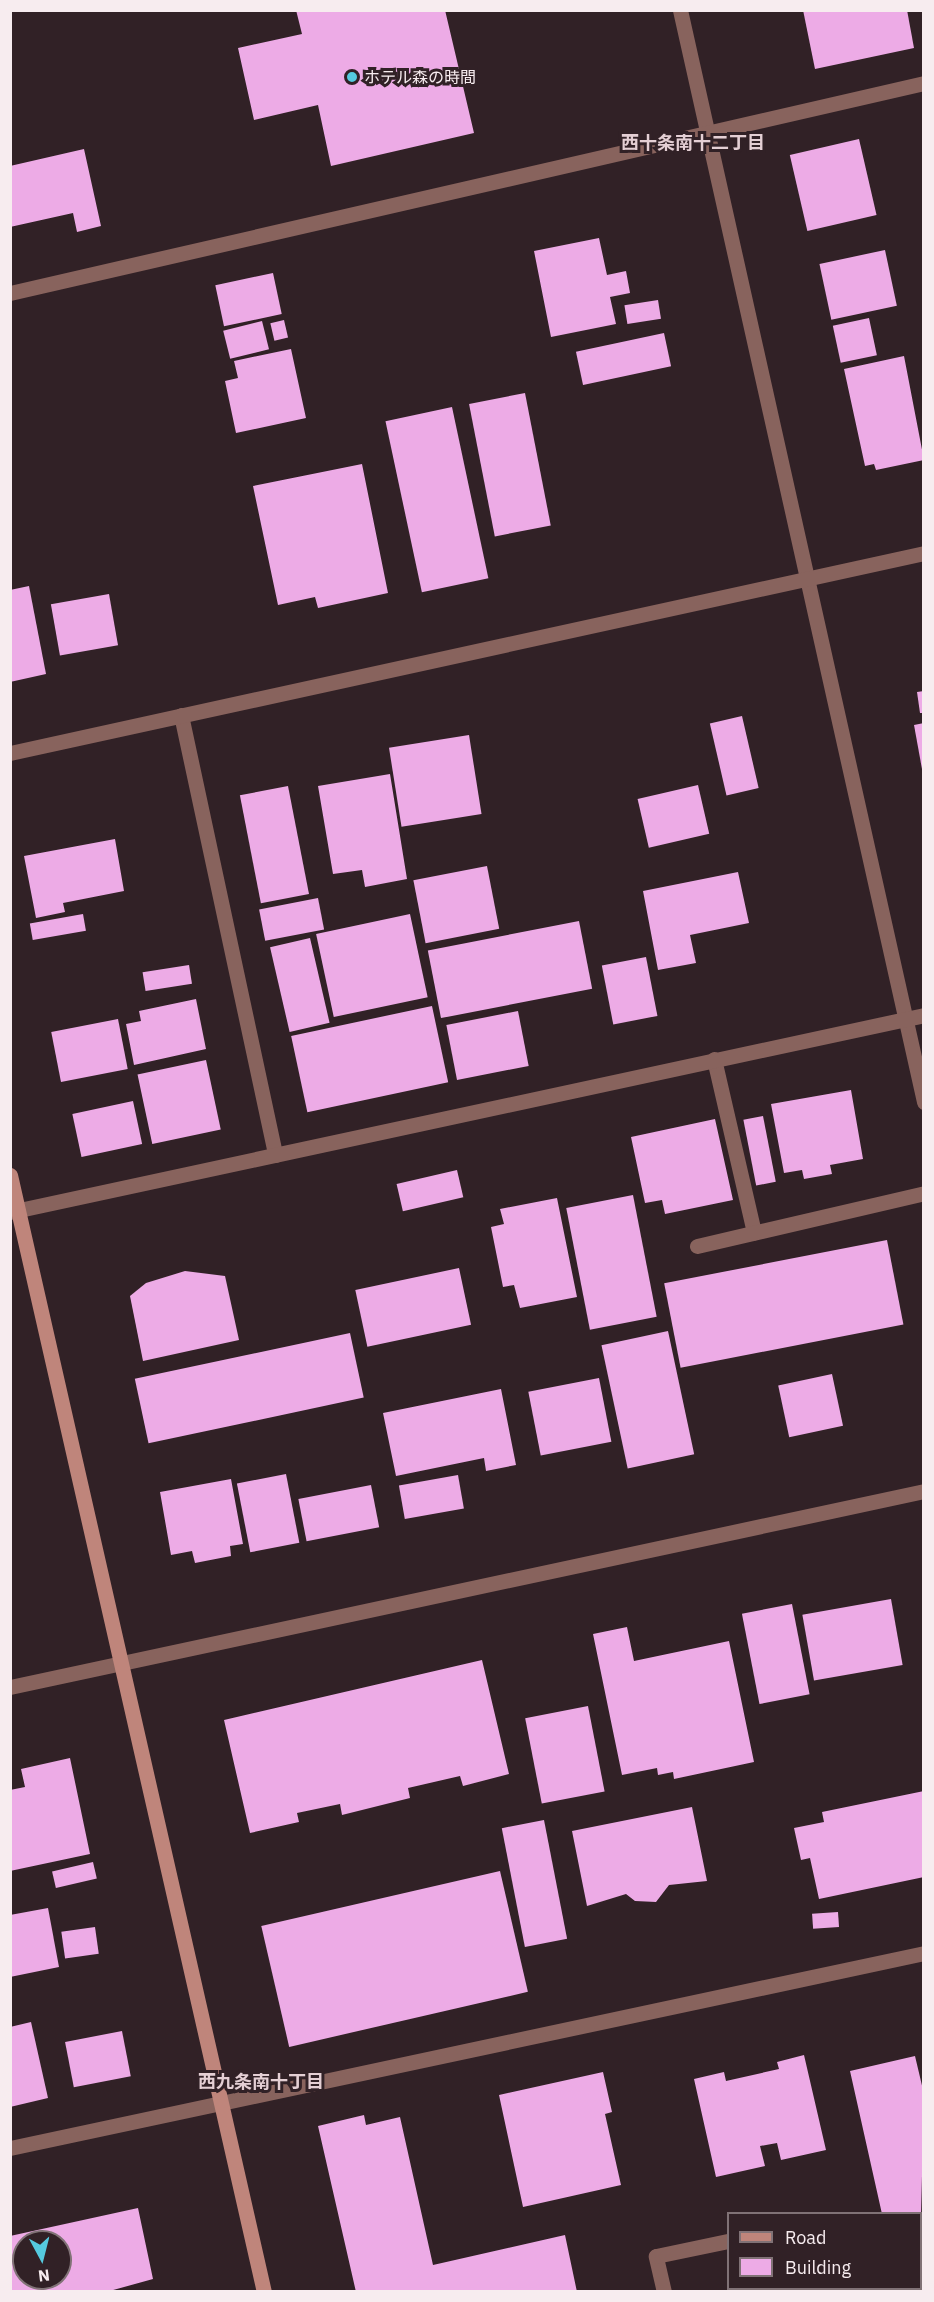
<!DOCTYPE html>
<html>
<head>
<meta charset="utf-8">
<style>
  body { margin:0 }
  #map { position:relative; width:934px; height:2302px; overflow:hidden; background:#312126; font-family:"IBM Plex Sans","Noto Sans JP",sans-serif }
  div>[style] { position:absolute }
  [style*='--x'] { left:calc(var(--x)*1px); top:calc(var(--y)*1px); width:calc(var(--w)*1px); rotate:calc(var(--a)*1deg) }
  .building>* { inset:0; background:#edabe6; transform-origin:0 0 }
  .lane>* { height:15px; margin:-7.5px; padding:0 7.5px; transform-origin:7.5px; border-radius:7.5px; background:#88635d }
  .street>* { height:15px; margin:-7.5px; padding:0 7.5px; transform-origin:7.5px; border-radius:7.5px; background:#88635d }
  .secondary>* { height:15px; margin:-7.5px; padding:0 7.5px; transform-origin:7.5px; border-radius:7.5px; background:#bf857b }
  .dots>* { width:16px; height:16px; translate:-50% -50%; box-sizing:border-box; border:3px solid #312126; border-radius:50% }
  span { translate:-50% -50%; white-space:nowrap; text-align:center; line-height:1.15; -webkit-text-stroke:6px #312126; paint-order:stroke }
  .poi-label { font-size:16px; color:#f7ecef }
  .left { translate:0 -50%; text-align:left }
  .neighbourhood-label { font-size:18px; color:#e4cfd4; font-weight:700 }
  .frame { position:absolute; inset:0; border:12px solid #f7ecef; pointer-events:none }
  .legend { position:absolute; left:727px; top:2212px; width:195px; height:78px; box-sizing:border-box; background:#312126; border:2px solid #807276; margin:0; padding:8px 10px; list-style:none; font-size:18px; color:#f7ecef }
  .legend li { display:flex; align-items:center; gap:12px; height:30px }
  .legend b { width:30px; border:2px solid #807276 }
  .north { position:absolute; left:12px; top:2230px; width:60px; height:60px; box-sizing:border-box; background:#312126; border:2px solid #807276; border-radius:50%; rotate:173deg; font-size:16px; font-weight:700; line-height:24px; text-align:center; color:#f7ecef }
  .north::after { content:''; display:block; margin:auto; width:21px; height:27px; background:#55cadf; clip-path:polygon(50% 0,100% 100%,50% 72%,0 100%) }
</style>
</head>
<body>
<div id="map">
  <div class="building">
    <div style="clip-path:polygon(296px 10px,445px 10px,474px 133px,331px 166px,318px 105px,254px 120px,238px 48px,302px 34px)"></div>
    <div style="clip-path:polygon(803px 10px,907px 10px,914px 48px,815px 69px)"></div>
    <div style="left:859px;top:139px;width:78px;height:71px;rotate:77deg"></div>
    <div style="clip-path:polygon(84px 149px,101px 226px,77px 232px,73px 213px,10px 227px,10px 166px)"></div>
    <div style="clip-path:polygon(599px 238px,607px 275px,626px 271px,630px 293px,610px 297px,616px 324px,551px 337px,534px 251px)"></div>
    <div style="left:885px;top:250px;width:57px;height:67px;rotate:78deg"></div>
    <div style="left:273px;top:273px;width:42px;height:59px;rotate:78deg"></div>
    <div style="left:658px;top:300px;width:19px;height:34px;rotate:81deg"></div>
    <div style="left:869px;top:318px;width:38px;height:37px;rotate:78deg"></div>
    <div style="left:284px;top:320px;width:18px;height:14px;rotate:77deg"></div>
    <div style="left:262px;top:321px;width:29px;height:40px;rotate:76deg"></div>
    <div style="left:664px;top:333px;width:34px;height:90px;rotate:78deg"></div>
    <div style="clip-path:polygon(291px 349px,306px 418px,236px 433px,225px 381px,238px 378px,234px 361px)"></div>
    <div style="clip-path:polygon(904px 356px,924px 460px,876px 470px,874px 464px,865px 466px,844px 369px)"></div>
    <div style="left:525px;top:393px;width:135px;height:57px;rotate:79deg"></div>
    <div style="left:452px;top:407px;width:175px;height:68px;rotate:78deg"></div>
    <div style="clip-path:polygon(362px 464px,388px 593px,318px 608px,315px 597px,278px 605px,253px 486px)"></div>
    <div style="clip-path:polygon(29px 586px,46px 674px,10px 682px,10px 590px)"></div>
    <div style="left:109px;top:594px;width:52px;height:59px;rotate:80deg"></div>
    <div style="clip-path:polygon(924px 691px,924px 713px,920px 713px,917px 692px)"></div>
    <div style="left:742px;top:716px;width:74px;height:33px;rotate:77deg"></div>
    <div style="clip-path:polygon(924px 723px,924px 769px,922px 769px,914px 725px)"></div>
    <div style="left:469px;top:735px;width:80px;height:81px;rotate:81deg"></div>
    <div style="clip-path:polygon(390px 774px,407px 879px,365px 887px,362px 870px,333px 874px,318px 786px)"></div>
    <div style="left:698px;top:785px;width:50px;height:62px;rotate:77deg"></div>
    <div style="left:288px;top:786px;width:110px;height:49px;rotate:79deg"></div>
    <div style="clip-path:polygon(115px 839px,124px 891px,63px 903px,65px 912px,36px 918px,24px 856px)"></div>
    <div style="left:487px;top:866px;width:64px;height:75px;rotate:79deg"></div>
    <div style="clip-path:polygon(738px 872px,749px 923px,690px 935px,696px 963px,658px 970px,643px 891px)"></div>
    <div style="left:318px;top:898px;width:32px;height:60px;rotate:79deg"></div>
    <div style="left:83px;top:914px;width:17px;height:54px;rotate:80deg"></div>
    <div style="left:410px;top:914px;width:85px;height:96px;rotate:78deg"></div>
    <div style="left:579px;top:921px;width:69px;height:154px;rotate:79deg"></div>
    <div style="left:310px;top:938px;width:87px;height:41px;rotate:77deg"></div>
    <div style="left:646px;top:957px;width:60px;height:45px;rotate:79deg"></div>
    <div style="left:189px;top:965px;width:19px;height:47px;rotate:81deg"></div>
    <div style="clip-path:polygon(196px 999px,206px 1049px,134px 1065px,126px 1024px,141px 1021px,139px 1011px)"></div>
    <div style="left:432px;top:1006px;width:78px;height:144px;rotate:78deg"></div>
    <div style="left:518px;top:1011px;width:56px;height:73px;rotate:79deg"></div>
    <div style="left:118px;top:1019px;width:51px;height:68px;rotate:79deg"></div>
    <div style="left:206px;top:1060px;width:71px;height:70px;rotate:78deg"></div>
    <div style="clip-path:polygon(851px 1090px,863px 1159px,830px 1165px,832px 1174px,804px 1179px,802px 1170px,784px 1173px,771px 1104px)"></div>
    <div style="left:133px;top:1101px;width:44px;height:62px;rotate:78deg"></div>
    <div style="left:763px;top:1116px;width:67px;height:20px;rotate:79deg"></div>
    <div style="clip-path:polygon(715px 1119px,733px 1200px,665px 1214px,662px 1200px,645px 1203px,631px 1137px)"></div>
    <div style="left:457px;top:1170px;width:28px;height:62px;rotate:77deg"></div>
    <div style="left:633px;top:1195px;width:124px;height:68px;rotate:79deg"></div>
    <div style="clip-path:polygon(557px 1198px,577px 1297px,520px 1308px,514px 1285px,503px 1287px,491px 1227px,504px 1224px,500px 1209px)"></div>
    <div style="left:887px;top:1240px;width:86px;height:227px;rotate:79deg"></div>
    <div style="left:459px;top:1268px;width:58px;height:106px;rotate:78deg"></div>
    <div style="clip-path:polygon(185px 1271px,225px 1276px,239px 1340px,143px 1361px,130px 1296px,146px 1283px)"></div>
    <div style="left:668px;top:1331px;width:126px;height:68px;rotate:78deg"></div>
    <div style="left:350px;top:1333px;width:66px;height:220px;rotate:78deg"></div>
    <div style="left:832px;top:1374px;width:53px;height:55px;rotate:78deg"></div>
    <div style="left:599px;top:1378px;width:65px;height:72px;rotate:79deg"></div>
    <div style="clip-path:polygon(501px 1389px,516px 1465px,486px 1471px,484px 1458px,396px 1476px,383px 1413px)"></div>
    <div style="left:286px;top:1474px;width:70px;height:50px;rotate:79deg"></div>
    <div style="left:458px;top:1475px;width:34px;height:60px;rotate:80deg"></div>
    <div style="clip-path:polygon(231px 1479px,243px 1544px,230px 1546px,231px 1556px,195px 1563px,192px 1551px,171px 1555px,160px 1492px)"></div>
    <div style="left:371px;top:1485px;width:43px;height:74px;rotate:79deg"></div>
    <div style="left:891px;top:1599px;width:67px;height:90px;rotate:80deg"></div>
    <div style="left:792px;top:1604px;width:92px;height:51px;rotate:79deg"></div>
    <div style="clip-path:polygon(627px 1627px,634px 1661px,729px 1641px,754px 1762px,674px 1779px,673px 1772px,658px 1775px,657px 1768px,622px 1775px,593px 1634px)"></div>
    <div style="clip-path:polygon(482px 1660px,509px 1774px,463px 1786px,460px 1776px,408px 1788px,410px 1798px,342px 1815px,340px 1804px,297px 1813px,299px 1822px,250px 1833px,224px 1720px)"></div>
    <div style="left:588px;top:1706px;width:87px;height:64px;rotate:79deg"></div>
    <div style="clip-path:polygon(70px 1758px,90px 1854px,10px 1871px,10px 1790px,25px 1787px,21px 1769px)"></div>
    <div style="clip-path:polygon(924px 1791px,924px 1877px,819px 1899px,810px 1858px,801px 1860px,794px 1828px,824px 1822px,822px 1812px)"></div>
    <div style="clip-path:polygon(692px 1807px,707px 1881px,669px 1885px,656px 1902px,635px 1901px,626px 1894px,587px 1906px,572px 1831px)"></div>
    <div style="left:544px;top:1820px;width:121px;height:43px;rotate:79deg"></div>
    <div style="left:93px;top:1862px;width:17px;height:42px;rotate:77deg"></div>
    <div style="left:500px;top:1871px;width:124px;height:245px;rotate:77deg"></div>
    <div style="clip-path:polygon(48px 1908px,59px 1967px,10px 1977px,10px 1915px)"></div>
    <div style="left:838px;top:1912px;width:15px;height:26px;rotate:86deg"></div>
    <div style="left:95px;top:1927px;width:27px;height:34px;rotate:82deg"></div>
    <div style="clip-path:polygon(31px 2022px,48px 2098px,10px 2107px,10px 2027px)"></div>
    <div style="left:122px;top:2031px;width:46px;height:58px;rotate:79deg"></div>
    <div style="clip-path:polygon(804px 2055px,826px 2150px,781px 2160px,777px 2143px,760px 2146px,765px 2166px,716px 2177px,694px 2079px,724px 2072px,726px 2081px,779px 2069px,777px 2062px)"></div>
    <div style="clip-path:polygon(915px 2056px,924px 2094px,920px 2257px,920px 2214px,882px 2214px,850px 2071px)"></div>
    <div style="clip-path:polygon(603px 2072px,612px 2112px,605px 2114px,621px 2185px,523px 2207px,499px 2095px)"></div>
    <div style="clip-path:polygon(364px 2115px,366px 2125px,400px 2117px,433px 2265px,565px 2235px,577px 2292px,356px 2292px,318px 2126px)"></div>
    <div style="clip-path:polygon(evenodd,138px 2208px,153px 2279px,106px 2292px,10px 2292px,10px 2236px,138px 2208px,24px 2242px,60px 2242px,60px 2278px,24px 2278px,24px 2242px)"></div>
  </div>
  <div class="lane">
    <div style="--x:181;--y:715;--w:450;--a:77.9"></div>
    <div style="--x:714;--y:1059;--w:178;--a:77"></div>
    <div style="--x:697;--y:1246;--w:233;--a:-13.1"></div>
    <div style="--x:859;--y:2288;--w:4;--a:76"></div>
    <div style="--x:664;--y:2292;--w:37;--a:-103"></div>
    <div style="--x:656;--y:2256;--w:74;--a:-11.8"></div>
  </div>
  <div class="street">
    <div style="--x:680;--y:10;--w:1119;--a:77.4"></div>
    <div style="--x:10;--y:293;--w:938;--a:-12.94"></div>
    <div style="--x:10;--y:753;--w:936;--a:-12.34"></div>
    <div style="--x:10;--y:1212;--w:935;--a:-12.16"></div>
    <div style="--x:10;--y:1687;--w:935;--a:-12.1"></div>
    <div style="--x:10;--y:2148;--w:935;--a:-12.04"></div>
  </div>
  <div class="secondary">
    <div style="--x:10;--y:1175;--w:1146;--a:77.19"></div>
  </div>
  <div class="dots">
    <div style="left:352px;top:77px;background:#55cadf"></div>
  </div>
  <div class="poi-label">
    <span class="left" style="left:364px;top:77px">ホテル森の時間</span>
  </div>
  <div class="neighbourhood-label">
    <span style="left:693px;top:143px">西十条南十二丁目</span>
    <span style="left:261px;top:2082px">西九条南十丁目</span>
  </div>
  <div class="frame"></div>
  <ul class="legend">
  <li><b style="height:8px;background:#bf857b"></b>Road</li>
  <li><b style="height:16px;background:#edabe6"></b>Building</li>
  </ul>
  <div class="north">N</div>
</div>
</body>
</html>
